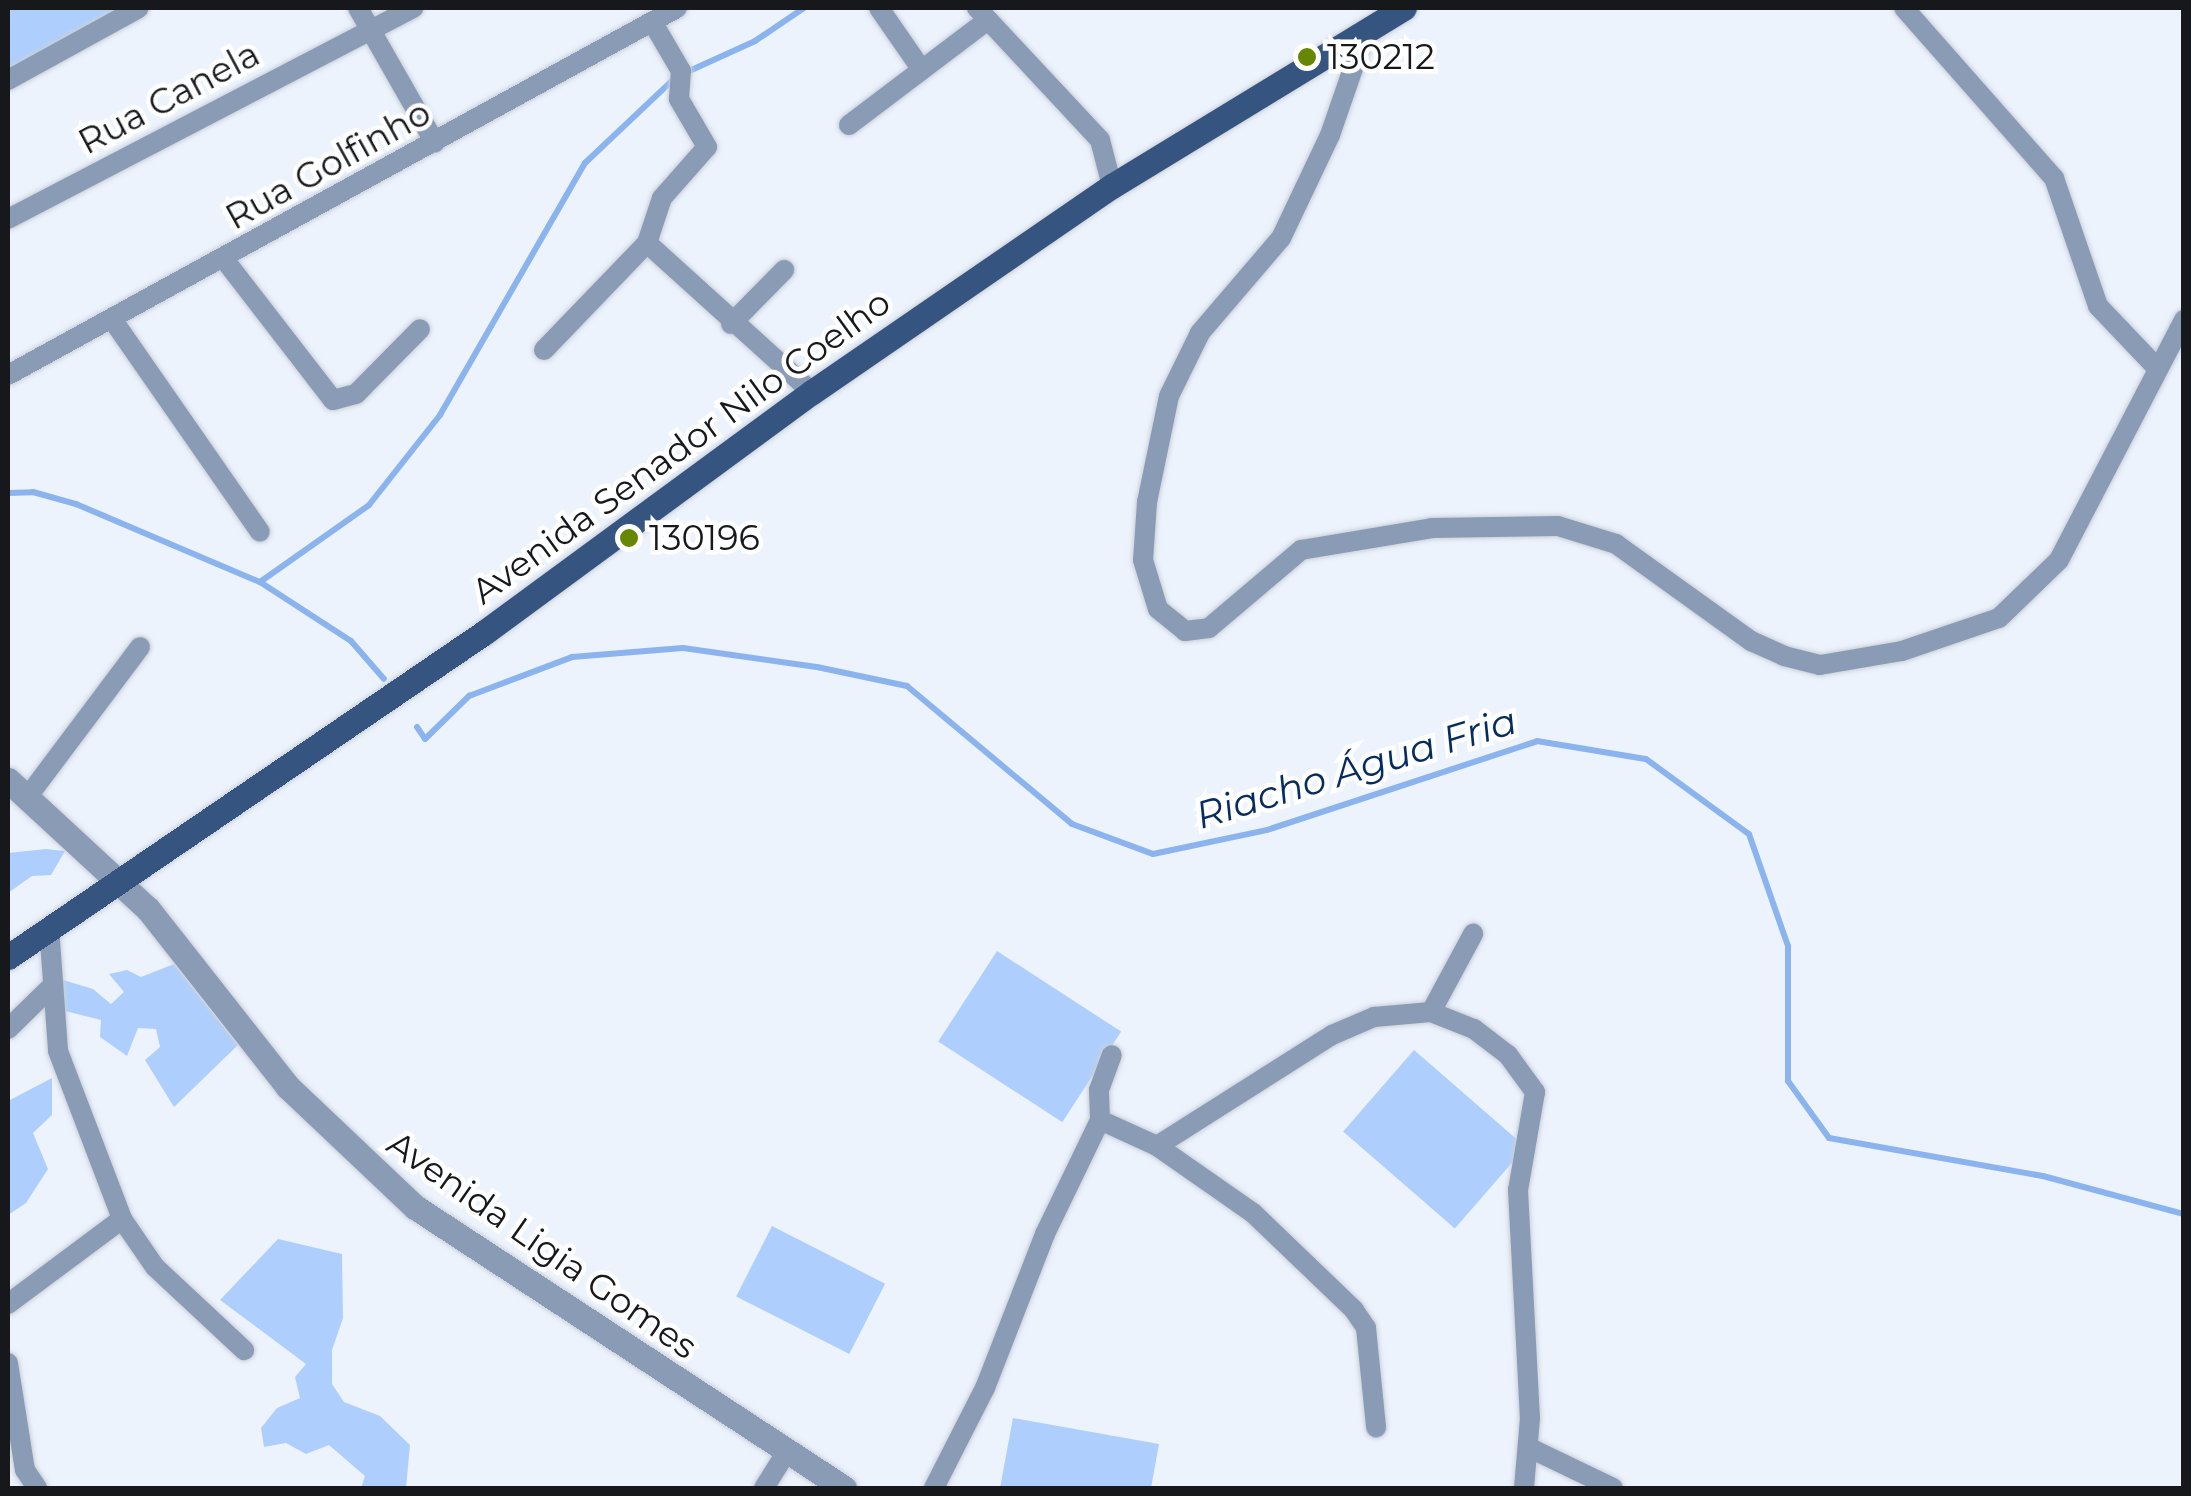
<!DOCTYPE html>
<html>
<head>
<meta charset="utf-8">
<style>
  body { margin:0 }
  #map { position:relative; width:2191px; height:1496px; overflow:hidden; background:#ecf3fd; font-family:Montserrat,sans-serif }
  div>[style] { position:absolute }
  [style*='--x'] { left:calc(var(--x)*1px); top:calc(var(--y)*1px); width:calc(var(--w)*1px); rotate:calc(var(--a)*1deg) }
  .green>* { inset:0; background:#aecffd; transform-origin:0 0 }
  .stream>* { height:6px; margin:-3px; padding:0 3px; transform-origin:3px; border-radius:3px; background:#8bb4ee }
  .roads { filter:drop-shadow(0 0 2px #cad0d9) drop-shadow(0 0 2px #cad0d9) }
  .minor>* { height:20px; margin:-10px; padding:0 10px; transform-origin:10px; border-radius:10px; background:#8a9cb5 }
  .tertiary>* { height:25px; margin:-12.5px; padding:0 12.5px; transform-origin:12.5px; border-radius:12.5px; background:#8a9cb5 }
  .primary>* { height:25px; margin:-12.5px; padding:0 12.5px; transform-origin:12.5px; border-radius:12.5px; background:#365480 }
  .dots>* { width:28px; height:28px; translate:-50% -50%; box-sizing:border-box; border:5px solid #fff; border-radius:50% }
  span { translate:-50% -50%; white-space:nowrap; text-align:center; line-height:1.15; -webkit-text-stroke:9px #fff; paint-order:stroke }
  .poi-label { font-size:35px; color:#16181c }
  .left { translate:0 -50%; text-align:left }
  .street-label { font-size:35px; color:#16181c }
  .water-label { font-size:38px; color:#052c5f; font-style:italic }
  .frame { position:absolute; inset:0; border:10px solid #16181c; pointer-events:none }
</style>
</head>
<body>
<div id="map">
  <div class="green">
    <div style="clip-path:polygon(8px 8px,124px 8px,8px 71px)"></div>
    <div style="clip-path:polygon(46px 849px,65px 851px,51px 875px,32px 876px,8px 893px,8px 853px)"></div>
    <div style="left:997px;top:951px;width:148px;height:108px;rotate:33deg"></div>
    <div style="clip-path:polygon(174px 964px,238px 1045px,174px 1107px,145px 1060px,160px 1047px,156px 1029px,138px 1028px,127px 1056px,100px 1037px,101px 1020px,61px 1010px,63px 980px,93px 989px,111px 1004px,124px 992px,109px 974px,127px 970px,141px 977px)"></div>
    <div style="left:1414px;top:1050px;width:148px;height:108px;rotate:41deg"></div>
    <div style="clip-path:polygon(52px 1078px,52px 1115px,33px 1133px,48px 1169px,26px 1203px,8px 1215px,8px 1101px)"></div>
    <div style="left:772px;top:1226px;width:127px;height:79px;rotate:27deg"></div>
    <div style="clip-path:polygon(278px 1239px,342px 1254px,343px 1318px,332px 1350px,332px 1384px,344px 1402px,380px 1416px,410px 1445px,406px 1488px,361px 1488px,365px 1476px,329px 1445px,306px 1454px,286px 1443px,264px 1447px,261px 1428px,277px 1408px,300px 1398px,295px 1377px,306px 1364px,220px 1300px)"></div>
    <div style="clip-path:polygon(1013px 1418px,1159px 1444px,1151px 1488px,1000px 1488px)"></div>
  </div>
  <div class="stream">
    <div style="--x:687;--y:72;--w:75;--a:-24.5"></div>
    <div style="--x:755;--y:41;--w:59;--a:-34"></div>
    <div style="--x:8;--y:493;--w:25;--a:-2"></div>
    <div style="--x:33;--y:492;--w:45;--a:15.6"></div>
    <div style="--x:76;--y:504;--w:200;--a:23"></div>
    <div style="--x:260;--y:582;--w:108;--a:33"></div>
    <div style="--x:351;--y:641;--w:50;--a:49"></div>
    <div style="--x:260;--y:582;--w:133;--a:-35.2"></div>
    <div style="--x:369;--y:505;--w:115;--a:-51.7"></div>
    <div style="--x:440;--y:415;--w:291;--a:-60.1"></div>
    <div style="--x:585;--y:163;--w:125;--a:-43.4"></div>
    <div style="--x:417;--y:727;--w:14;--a:56"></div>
    <div style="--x:425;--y:739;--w:62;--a:-44.3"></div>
    <div style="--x:469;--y:696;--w:110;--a:-20.7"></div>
    <div style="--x:572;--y:657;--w:111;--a:-4.6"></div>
    <div style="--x:683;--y:648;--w:135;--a:8.1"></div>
    <div style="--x:817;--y:667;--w:92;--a:11.9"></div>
    <div style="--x:907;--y:686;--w:215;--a:39.9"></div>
    <div style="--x:1072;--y:824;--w:86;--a:20.3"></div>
    <div style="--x:1153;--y:854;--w:116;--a:-11.9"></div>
    <div style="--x:1267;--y:830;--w:284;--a:-18.2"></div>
    <div style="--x:1537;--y:741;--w:110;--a:9.4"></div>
    <div style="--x:1646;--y:759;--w:127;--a:36.1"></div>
    <div style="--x:1749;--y:834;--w:119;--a:70.8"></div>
    <div style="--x:1788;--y:946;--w:135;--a:90"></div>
    <div style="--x:1788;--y:1081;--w:70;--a:54.3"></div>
    <div style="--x:1829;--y:1138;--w:217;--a:10.1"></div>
    <div style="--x:2043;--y:1176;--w:146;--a:15.1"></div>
  </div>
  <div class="roads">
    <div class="minor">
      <div style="--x:358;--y:8;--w:155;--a:60.3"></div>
      <div style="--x:879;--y:8;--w:75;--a:55.3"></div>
      <div style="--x:977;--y:8;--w:180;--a:47"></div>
      <div style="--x:1100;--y:140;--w:48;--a:75.4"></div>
      <div style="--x:1904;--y:8;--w:227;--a:48.6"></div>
      <div style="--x:2054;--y:178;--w:135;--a:71"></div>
      <div style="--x:2098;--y:306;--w:87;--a:46.4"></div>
      <div style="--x:1366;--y:31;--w:110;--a:109.1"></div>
      <div style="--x:1330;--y:135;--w:114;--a:115.4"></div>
      <div style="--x:1281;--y:238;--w:125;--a:130.5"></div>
      <div style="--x:1200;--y:333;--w:70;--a:116.2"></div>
      <div style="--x:1169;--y:396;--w:108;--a:101.7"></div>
      <div style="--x:1147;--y:502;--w:58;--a:93.9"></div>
      <div style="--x:1143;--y:560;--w:51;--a:73"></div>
      <div style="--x:1158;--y:609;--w:35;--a:39"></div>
      <div style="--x:1185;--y:631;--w:24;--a:-7"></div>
      <div style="--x:1209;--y:628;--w:121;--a:-40.3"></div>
      <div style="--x:1301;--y:550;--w:133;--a:-9.5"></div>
      <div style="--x:1432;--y:528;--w:126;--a:-0.9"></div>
      <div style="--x:1558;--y:526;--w:61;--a:17.2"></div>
      <div style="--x:1616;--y:544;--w:166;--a:35.7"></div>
      <div style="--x:1751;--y:641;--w:36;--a:24"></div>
      <div style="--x:1784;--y:656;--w:37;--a:14"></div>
      <div style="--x:1820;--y:665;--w:83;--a:-9.7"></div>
      <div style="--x:1902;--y:651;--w:102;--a:-18.8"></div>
      <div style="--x:1999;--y:618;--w:83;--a:-44"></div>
      <div style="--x:2059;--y:560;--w:271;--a:-62.5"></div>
      <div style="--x:8;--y:80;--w:149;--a:-28.8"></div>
      <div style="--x:849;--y:125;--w:174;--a:-37.1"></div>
      <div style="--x:8;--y:219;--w:457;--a:-27.5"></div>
      <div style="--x:647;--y:243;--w:47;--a:-71.6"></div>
      <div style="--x:662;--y:198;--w:68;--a:-48.6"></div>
      <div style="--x:707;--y:147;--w:56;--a:-120.3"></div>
      <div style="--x:679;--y:99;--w:28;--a:-86"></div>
      <div style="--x:681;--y:71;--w:56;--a:-120.3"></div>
      <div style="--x:224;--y:259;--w:178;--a:52.3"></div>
      <div style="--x:333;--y:400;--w:24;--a:-15"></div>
      <div style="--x:356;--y:394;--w:91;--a:-45.4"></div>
      <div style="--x:112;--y:319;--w:259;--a:55.2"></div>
      <div style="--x:731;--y:324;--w:76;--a:-45.5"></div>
      <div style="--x:544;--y:350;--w:149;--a:-46.1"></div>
      <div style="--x:647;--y:243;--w:222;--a:42.1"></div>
      <div style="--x:8;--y:375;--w:763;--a:-28.75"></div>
      <div style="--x:29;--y:795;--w:185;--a:-53.1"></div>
      <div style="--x:49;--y:927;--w:124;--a:85.8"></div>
      <div style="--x:58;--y:1051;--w:180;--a:69.1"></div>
      <div style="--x:122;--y:1219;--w:58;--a:55.5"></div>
      <div style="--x:155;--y:1267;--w:122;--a:43"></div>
      <div style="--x:1431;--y:1012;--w:46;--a:21.6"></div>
      <div style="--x:1474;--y:1029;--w:43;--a:37.4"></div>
      <div style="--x:1508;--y:1055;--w:46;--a:53.9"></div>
      <div style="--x:1535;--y:1092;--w:99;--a:99.8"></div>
      <div style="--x:1518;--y:1190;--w:228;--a:87"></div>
      <div style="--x:1530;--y:1418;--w:70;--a:94.9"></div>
      <div style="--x:8;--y:1029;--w:60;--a:-44.3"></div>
      <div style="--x:1100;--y:1120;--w:63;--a:24.5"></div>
      <div style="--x:1157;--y:1146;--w:117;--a:34.9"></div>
      <div style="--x:1253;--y:1213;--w:140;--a:43.8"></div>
      <div style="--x:1354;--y:1310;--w:22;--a:56"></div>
      <div style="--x:1366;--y:1328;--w:100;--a:84.2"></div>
      <div style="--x:1157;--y:1146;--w:207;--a:-32.4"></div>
      <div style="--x:1332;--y:1035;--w:46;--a:-23.2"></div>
      <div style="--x:1374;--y:1017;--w:57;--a:-5"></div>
      <div style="--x:1431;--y:1012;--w:89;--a:-61.7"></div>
      <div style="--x:8;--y:1304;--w:142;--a:-36.7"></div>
      <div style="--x:8;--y:1363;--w:108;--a:81"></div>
      <div style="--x:25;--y:1470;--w:22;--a:56"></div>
      <div style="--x:1530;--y:1448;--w:92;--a:25.7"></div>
      <div style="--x:764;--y:1488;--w:39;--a:-58"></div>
      <div style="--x:934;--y:1488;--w:112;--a:-63"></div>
      <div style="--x:985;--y:1388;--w:165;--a:-68.7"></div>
      <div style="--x:1045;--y:1234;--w:127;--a:-64.2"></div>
      <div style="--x:1100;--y:1120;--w:30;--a:-92"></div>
      <div style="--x:1099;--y:1090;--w:37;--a:-70"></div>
    </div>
    <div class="tertiary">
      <div style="--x:8;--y:780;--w:190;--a:42.7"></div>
      <div style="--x:148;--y:909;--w:226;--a:51.8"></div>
      <div style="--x:288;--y:1087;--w:175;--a:43.4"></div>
      <div style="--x:415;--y:1207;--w:513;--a:33.23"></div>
    </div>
    <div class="primary">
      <div style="--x:8;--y:957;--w:577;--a:-34.27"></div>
      <div style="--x:485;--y:632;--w:406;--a:-36.3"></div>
      <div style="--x:812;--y:392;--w:364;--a:-34.5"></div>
      <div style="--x:1112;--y:186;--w:342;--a:-31.4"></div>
    </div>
  </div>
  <div class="dots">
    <div style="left:1307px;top:57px;background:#668704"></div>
    <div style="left:629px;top:538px;background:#668704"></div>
  </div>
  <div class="poi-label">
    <span class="left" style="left:1327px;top:57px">130212</span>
    <span class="left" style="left:649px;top:538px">130196</span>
  </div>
  <div class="street-label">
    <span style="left:169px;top:98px;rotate:-28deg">Rua Canela</span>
    <span style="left:328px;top:165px;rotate:-29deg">Rua Golfinho</span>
    <span style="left:681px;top:447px;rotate:-36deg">Avenida Senador Nilo Coelho</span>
    <span style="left:542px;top:1245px;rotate:35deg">Avenida Ligia Gomes</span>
  </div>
  <div class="water-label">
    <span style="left:1356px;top:768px;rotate:-17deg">Riacho Água Fria</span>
  </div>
  <div class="frame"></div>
</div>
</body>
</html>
